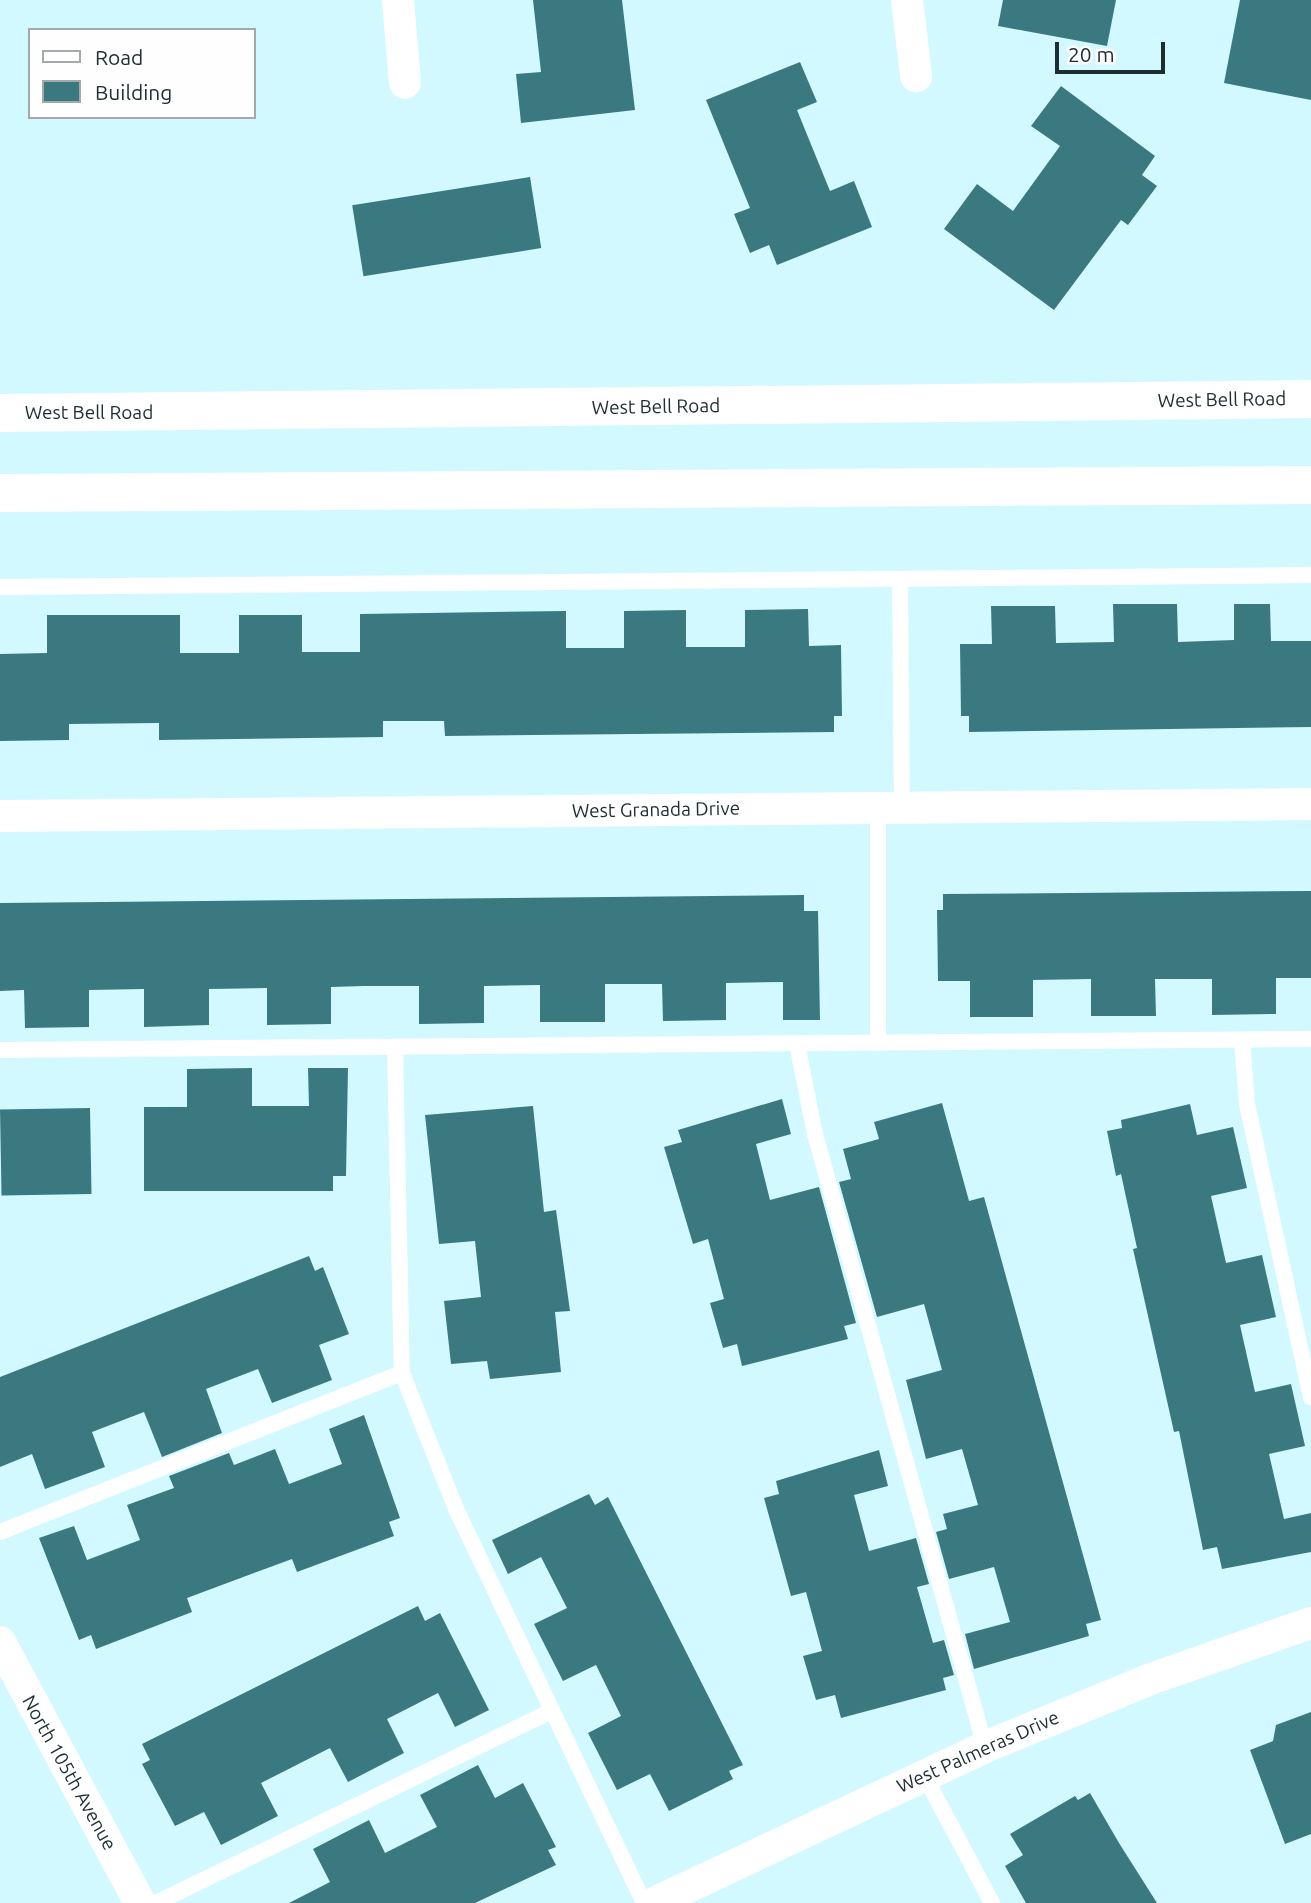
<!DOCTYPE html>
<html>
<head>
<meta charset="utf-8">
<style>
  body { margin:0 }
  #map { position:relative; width:1311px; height:1903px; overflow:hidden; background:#d2f9ff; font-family:Ubuntu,sans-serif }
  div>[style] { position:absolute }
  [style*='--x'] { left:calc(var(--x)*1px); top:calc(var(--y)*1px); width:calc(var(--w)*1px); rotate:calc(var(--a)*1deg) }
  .building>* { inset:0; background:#3b7981; transform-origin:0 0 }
  .service>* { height:16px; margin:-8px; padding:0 8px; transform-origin:8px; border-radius:8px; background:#fff }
  .minor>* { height:32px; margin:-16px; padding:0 16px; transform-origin:16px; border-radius:16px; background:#fff }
  .primary>* { height:38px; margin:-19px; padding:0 19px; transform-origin:19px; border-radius:19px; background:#fff }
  span { translate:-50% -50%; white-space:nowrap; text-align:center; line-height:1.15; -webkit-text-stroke:7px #fefefe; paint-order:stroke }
  .street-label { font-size:19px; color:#1e2d2f }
  .legend { position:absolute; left:28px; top:28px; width:228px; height:91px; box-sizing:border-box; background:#fefefe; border:2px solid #a4aaab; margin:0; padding:9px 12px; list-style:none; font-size:21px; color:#1e2d2f }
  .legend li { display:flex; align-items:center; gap:14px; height:35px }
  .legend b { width:35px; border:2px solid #a4aaab }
  .scale { position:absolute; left:1055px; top:42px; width:110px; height:32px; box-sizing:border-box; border:4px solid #1e2d2f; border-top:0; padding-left:9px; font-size:21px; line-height:24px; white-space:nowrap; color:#1e2d2f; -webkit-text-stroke:5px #fefefe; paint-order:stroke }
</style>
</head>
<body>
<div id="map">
  <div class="building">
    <div style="clip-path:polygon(533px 0,622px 0,635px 110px,521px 123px,516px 74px,541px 72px)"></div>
    <div style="clip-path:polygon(1003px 0,1116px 0,1107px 46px,998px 26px)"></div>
    <div style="clip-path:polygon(1240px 0,1311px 0,1311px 100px,1224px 83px)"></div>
    <div style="clip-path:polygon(800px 62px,817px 102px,797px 110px,830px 191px,854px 181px,872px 227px,777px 265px,769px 245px,750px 253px,734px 214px,750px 208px,706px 100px)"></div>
    <div style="clip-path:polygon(1061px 86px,1155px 156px,1142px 175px,1157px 186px,1128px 225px,1121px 220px,1054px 310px,944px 229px,977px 184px,1013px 211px,1060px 146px,1031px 126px)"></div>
    <div style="left:530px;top:177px;width:72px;height:180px;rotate:81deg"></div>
    <div style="clip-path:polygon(1113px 604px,1177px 604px,1178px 642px,1234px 640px,1234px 604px,1270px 604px,1271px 641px,1311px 641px,1311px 727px,969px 732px,969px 716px,961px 716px,960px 644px,992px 644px,991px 606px,1055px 606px,1056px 643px,1114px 642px)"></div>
    <div style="clip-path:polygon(808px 609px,809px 646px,841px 645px,842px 716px,834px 716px,834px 732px,445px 736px,444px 721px,383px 721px,383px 737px,159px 740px,159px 723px,69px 724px,69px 740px,0 741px,0 654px,47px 653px,47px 615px,180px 615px,180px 653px,239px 653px,239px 615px,302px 615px,302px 652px,360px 652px,360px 614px,566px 611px,566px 648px,624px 648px,624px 611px,686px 610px,686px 647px,745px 647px,745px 610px)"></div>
    <div style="clip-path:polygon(1311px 891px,1311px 978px,1276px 978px,1276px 1014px,1212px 1015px,1212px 979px,1155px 979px,1156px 1016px,1091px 1016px,1091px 979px,1033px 980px,1033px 1017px,970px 1017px,970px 981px,938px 981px,937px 910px,943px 910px,943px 894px)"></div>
    <div style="clip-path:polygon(804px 895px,804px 911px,818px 911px,820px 1020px,783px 1020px,783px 982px,726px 983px,726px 1020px,663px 1021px,662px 984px,605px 984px,605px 1022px,540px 1022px,540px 985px,484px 986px,484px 1023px,419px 1024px,419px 986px,363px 986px,331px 987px,331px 1024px,267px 1025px,267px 988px,209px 989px,209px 1025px,144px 1027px,144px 989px,89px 990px,89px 1027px,25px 1028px,24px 990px,0 991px,0 903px)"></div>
    <div style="clip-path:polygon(252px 1068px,252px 1106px,309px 1106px,308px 1068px,348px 1068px,346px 1176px,333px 1176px,333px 1191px,144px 1191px,144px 1107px,187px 1107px,187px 1069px)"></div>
    <div style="clip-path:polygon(782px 1099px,791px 1134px,756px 1144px,770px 1200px,819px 1187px,856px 1323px,844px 1326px,848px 1339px,742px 1366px,737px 1344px,723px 1348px,710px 1303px,724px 1299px,708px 1239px,693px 1244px,664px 1147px,682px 1142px,678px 1130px)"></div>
    <div style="clip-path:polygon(942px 1103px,969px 1201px,984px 1197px,1101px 1620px,1086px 1624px,1089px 1636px,974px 1669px,965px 1634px,1010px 1622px,994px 1567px,949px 1579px,936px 1532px,947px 1529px,943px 1514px,978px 1505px,962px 1449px,926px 1459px,906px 1380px,942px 1370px,924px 1304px,877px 1317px,839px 1182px,851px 1179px,843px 1149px,879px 1139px,874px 1122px)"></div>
    <div style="clip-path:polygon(1190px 1104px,1197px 1135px,1233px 1127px,1247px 1188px,1211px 1196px,1226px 1263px,1262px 1255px,1276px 1317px,1240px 1325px,1255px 1392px,1291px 1384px,1305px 1446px,1269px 1454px,1284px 1519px,1311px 1513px,1311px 1552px,1222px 1569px,1217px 1547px,1203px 1550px,1179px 1431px,1174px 1432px,1133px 1249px,1137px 1248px,1121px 1174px,1116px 1176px,1107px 1131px,1122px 1128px,1121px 1120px)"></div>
    <div style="clip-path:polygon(533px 1106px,544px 1212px,556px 1210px,570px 1311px,555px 1312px,561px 1372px,490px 1379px,487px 1361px,451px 1364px,444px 1301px,481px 1297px,475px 1241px,439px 1244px,425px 1115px)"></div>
    <div style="left:90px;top:1108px;width:86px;height:90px;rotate:89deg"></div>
    <div style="clip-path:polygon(309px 1256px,315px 1271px,323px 1267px,349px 1334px,319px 1345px,332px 1380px,272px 1403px,258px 1369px,206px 1389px,222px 1433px,162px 1457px,144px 1412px,92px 1432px,105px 1467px,45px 1489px,32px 1454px,0 1467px,0 1377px)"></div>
    <div style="clip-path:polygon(364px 1415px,400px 1518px,389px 1522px,394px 1536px,297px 1572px,292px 1559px,187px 1598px,192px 1612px,96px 1649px,91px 1635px,79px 1640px,39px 1538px,74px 1526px,87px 1560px,140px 1540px,127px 1505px,174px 1488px,169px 1476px,229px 1453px,234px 1465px,275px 1449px,289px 1484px,342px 1464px,329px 1429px)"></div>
    <div style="clip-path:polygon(879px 1450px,888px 1486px,854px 1495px,869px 1551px,916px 1538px,929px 1584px,917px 1587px,933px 1643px,944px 1640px,954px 1675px,943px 1678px,946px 1690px,841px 1718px,835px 1695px,816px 1700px,803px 1656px,822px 1651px,806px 1592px,791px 1596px,764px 1498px,779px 1494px,776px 1481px)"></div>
    <div style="clip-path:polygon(589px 1494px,595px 1505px,608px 1497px,743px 1765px,729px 1771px,733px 1779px,669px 1811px,650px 1774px,617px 1790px,588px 1733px,621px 1716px,596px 1665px,563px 1681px,534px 1624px,567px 1608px,541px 1557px,508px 1574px,492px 1540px)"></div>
    <div style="clip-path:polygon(418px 1606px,425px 1621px,440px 1613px,489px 1710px,455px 1727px,438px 1693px,387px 1719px,404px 1753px,348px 1782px,330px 1748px,261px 1783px,278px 1816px,221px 1845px,204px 1812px,175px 1826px,142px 1764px,150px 1760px,142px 1744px)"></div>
    <div style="clip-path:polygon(1311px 1712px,1311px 1834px,1285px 1844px,1250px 1750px,1273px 1741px,1276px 1725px)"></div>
    <div style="clip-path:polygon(478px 1765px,495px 1798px,523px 1783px,556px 1847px,548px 1850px,556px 1865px,475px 1903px,289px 1903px,330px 1882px,313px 1849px,369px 1820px,385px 1853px,437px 1827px,420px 1795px)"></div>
    <div style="clip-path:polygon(1090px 1793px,1119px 1843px,1157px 1903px,1026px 1903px,1005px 1866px,1023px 1855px,1010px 1834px,1075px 1796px,1078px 1800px)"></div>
  </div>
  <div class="service">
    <div style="--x:900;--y:579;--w:228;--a:89.5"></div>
    <div style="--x:0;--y:587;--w:1311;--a:-0.52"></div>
    <div style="--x:1242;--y:1040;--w:64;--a:85.5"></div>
    <div style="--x:1247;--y:1104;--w:300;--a:77.7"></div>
    <div style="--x:878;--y:1043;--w:235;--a:-90"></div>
    <div style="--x:797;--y:1044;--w:92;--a:78.7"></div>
    <div style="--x:815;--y:1134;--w:636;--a:74.5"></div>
    <div style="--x:395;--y:1047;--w:326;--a:88.8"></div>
    <div style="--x:402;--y:1373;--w:149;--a:68.3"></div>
    <div style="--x:457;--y:1511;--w:434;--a:64.5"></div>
    <div style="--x:0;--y:1050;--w:1311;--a:-0.48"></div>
    <div style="--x:0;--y:1532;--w:432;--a:-21.6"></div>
    <div style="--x:924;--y:1775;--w:145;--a:62"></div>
    <div style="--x:156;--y:1903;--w:440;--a:-25.9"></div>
  </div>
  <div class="minor">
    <div style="--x:398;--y:0;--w:83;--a:85.2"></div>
    <div style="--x:907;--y:0;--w:77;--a:83.2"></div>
    <div style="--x:0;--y:816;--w:1311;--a:-0.52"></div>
    <div style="--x:0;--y:1642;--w:296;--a:61.8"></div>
    <div style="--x:654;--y:1903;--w:366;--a:-25.2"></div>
    <div style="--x:985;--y:1747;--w:176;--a:-22.3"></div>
    <div style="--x:1148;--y:1680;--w:173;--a:-19.3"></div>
  </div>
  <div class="primary">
    <div style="--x:0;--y:413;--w:1311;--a:-0.61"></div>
    <div style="--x:0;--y:493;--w:1311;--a:-0.35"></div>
  </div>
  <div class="street-label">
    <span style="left:1222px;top:400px;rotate:-1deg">West Bell Road</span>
    <span style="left:656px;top:407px;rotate:-1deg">West Bell Road</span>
    <span style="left:89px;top:413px">West Bell Road</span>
    <span style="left:656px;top:810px;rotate:-1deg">West Granada Drive</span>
    <span style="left:978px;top:1752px;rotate:-24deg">West Palmeras Drive</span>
    <span style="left:69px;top:1773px;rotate:61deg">North 105th Avenue</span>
  </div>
  <ul class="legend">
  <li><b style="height:9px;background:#fff"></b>Road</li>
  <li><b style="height:19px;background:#3b7981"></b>Building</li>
  </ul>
  <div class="scale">20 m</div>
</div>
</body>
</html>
